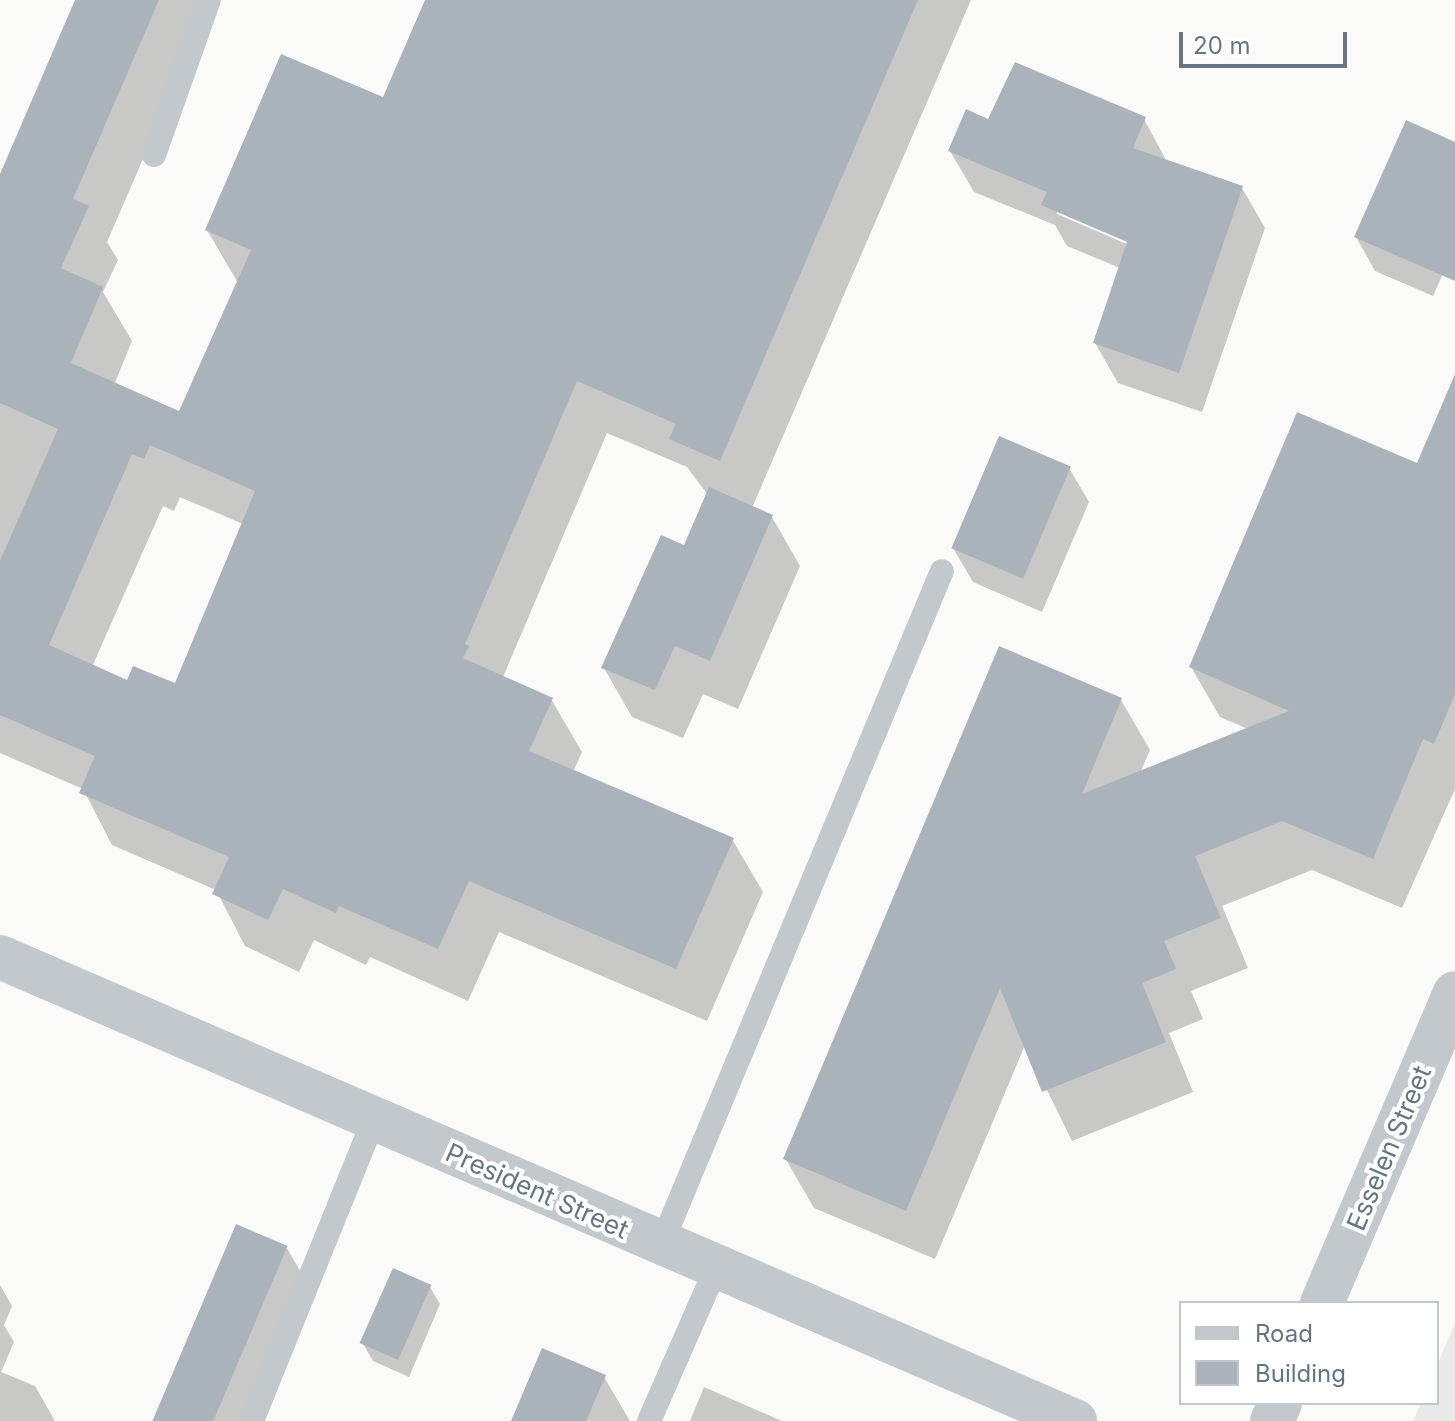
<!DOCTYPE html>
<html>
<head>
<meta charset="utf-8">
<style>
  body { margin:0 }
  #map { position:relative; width:1455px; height:1421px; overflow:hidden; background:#fafaf8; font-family:Inter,sans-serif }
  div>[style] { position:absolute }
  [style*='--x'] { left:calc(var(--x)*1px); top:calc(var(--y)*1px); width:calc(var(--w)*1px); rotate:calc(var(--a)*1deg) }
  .built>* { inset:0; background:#e8e9e9 }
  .shadow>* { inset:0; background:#0003 }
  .building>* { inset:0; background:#aab3b9; transform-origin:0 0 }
  .service>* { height:24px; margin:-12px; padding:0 12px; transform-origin:12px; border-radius:12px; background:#c3c8cc }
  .minor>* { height:44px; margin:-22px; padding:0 22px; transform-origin:22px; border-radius:22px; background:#c3c8cc }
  span { translate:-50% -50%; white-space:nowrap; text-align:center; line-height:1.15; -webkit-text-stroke:8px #fff; paint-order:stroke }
  .street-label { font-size:26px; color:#657683 }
  .legend { position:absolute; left:1179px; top:1301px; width:260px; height:104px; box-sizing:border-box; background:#fff; border:2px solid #c1c8cd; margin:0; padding:10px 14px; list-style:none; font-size:24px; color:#657683 }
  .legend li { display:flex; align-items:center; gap:16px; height:40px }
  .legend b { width:40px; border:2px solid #c1c8cd }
  .scale { position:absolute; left:1179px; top:32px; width:168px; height:36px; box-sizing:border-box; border:4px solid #657683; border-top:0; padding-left:10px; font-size:24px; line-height:28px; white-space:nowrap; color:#657683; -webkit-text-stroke:6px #fff; paint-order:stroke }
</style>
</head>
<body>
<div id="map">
  <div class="built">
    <div style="clip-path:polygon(1455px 1323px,1455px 1421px,1413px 1421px,1421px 1403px,1437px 1403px,1437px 1365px)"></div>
  </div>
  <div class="shadow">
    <div style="clip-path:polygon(evenodd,77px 0,212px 0,107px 242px,118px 260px,103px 292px,132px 341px,114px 385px,180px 414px,238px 283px,207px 230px,384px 100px,427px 0,971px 0,752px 508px,772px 517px,800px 566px,738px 709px,703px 694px,683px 738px,632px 717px,604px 668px,685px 548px,708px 495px,687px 467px,607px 433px,503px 677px,551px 699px,582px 752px,573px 772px,732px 839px,763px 892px,707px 1021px,499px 932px,468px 1001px,370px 957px,366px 965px,314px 940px,299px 972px,245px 946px,216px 890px,112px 845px,83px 789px,0 753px,0 177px,77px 0,180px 497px,243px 524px,176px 686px,128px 683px,92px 667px,163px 506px,174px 511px,180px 497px)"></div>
    <div style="clip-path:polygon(evenodd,1144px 119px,1167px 162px,1242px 188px,1265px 228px,1202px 412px,1118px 383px,1095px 343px,1120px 268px,1067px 246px,1055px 225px,974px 192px,950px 151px,989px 122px,1144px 119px,1057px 210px,1137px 244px,1136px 248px,1057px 214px,1057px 210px)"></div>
    <div style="clip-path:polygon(1455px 144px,1455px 247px,1433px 296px,1375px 271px,1356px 237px)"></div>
    <div style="clip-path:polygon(1455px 375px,1455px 789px,1402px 908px,1312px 870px,1222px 906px,1248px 968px,1191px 991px,1203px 1019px,1169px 1033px,1193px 1092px,1072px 1141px,1025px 1045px,935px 1259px,814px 1208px,785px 1158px,1121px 700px,1150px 750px,1140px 773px,1248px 729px,1220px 717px,1191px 667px,1418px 466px)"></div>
    <div style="clip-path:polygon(1069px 468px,1089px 502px,1042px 612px,973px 582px,953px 548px)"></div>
    <div style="clip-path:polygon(287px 1248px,312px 1292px,257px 1421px,154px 1421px)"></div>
    <div style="clip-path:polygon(0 1285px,12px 1306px,4px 1325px,14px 1342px,1px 1372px,35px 1386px,55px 1421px,0 1421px)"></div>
    <div style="clip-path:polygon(430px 1287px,440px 1304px,409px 1377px,373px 1361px,363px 1344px)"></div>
    <div style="clip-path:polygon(604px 1377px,630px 1421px,513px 1421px)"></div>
    <div style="clip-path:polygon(704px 1387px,782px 1421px,690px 1421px)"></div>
  </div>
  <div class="building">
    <div style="clip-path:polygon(evenodd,75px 0,159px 0,73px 199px,89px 206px,61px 268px,103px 287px,71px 363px,179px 411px,251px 250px,205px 230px,281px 54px,383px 97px,425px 0,918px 0,720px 461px,669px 439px,676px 424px,577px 381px,465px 644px,469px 646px,463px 658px,553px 698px,529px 751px,734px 838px,676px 969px,469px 881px,438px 949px,339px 906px,336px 913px,283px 889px,268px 920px,212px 894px,229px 857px,79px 793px,95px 756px,0 715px,0 561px,58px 429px,0 403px,0 174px,75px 0,150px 445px,255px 491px,175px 683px,133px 666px,127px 680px,49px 645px,132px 454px,144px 459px,150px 445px)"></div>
    <div style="clip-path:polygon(1015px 62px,1146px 117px,1133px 148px,1243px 186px,1179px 373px,1093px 343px,1127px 242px,1041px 205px,1047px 192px,948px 151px,966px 109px,988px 119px)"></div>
    <div style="clip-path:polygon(1406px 120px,1455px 142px,1455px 281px,1354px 237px)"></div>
    <div style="clip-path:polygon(1455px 374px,1455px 694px,1434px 744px,1423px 739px,1373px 859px,1282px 821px,1195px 856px,1221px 918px,1164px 941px,1176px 969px,1142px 983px,1166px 1042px,1042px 1092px,1000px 988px,906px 1211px,783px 1159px,999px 646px,1122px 698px,1082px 794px,1289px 711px,1189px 667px,1297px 412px,1417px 463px)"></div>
    <div style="left:999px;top:436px;width:78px;height:122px;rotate:23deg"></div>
    <div style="clip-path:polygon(709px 487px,773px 515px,710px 661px,675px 646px,655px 690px,601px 668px,661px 535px,684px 545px)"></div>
    <div style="left:236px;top:1224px;width:56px;height:215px;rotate:23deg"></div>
    <div style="left:393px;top:1268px;width:42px;height:82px;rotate:24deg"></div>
    <div style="clip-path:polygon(542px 1348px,606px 1375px,586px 1421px,511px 1421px)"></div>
  </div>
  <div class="service">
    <div style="--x:154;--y:155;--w:164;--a:-70.5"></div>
    <div style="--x:661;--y:1245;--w:730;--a:-67.37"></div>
    <div style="--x:252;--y:1421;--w:326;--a:-68"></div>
    <div style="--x:649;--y:1421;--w:169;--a:-66.3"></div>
  </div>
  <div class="minor">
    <div style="--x:0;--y:957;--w:1171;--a:23.35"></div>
    <div style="--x:1322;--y:1303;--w:337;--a:-66.8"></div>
    <div style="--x:1272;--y:1421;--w:20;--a:-66"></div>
  </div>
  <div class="street-label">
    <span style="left:1389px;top:1148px;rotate:-67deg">Esselen Street</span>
    <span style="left:537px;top:1191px;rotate:24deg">President Street</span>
  </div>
  <ul class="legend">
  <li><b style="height:10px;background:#c3c8cc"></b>Road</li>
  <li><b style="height:22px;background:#aab3b9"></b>Building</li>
  </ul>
  <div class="scale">20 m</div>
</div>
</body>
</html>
